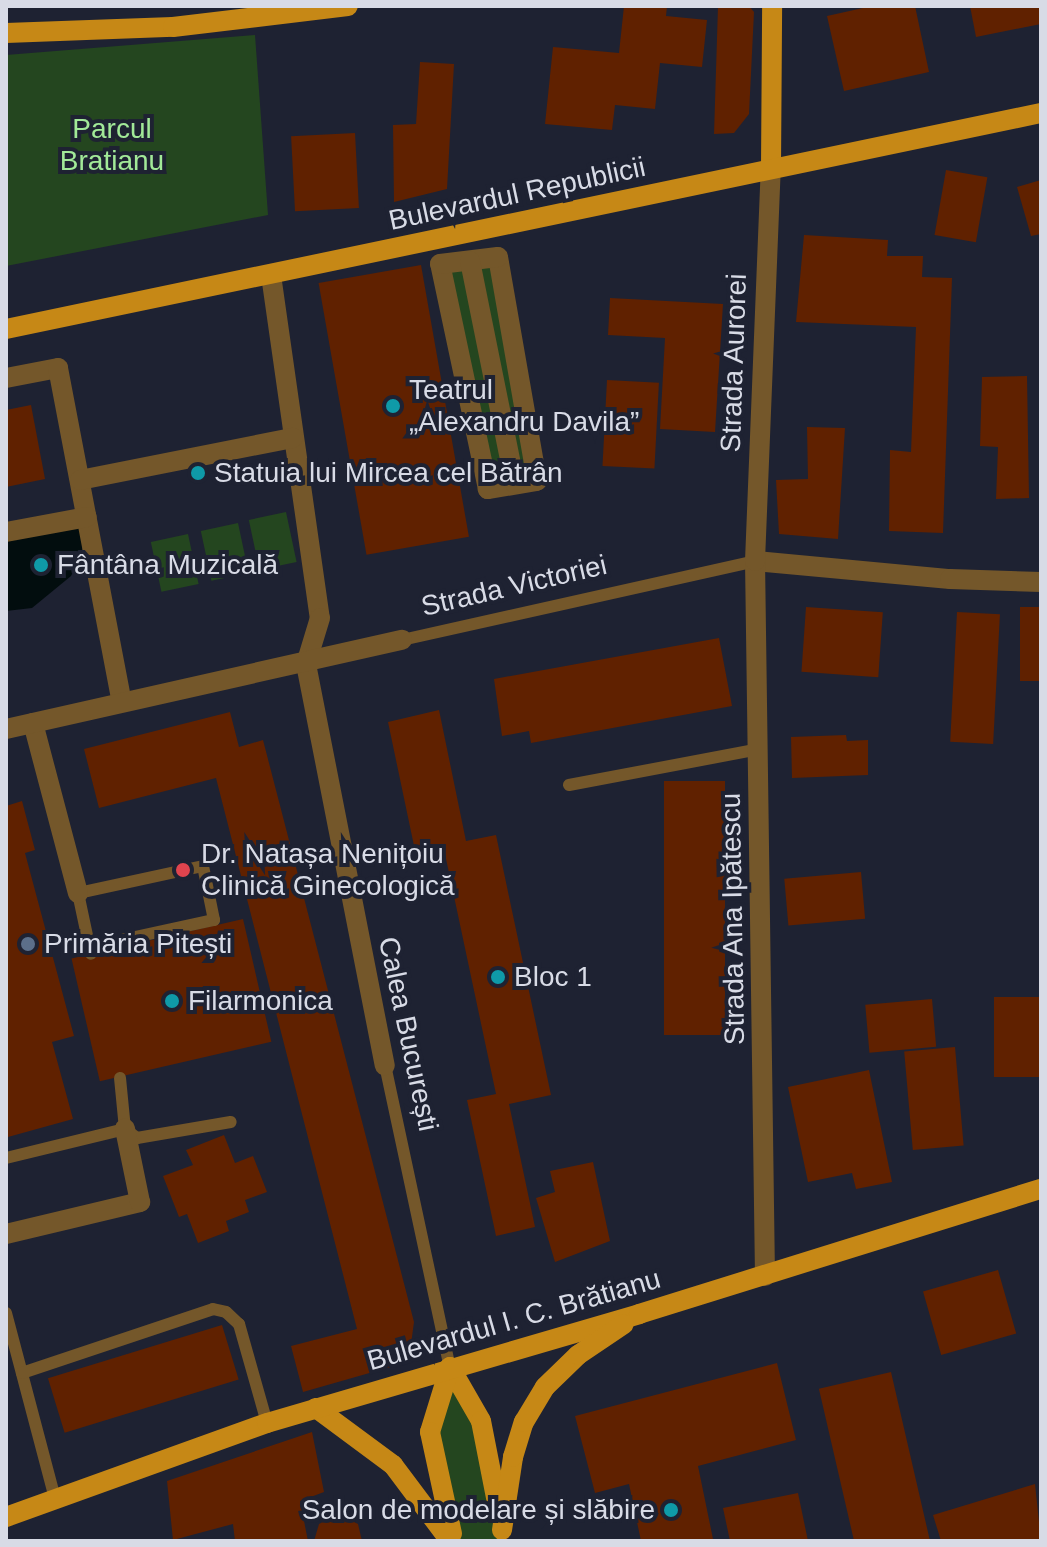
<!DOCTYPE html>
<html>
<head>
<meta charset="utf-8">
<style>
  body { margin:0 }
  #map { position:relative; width:1047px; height:1547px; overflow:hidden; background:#1e2232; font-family:Arial,sans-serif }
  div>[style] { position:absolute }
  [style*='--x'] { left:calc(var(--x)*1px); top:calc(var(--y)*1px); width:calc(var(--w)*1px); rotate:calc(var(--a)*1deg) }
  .green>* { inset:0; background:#24461f; transform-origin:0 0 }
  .water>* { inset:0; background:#020d0e }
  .building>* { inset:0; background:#602100; transform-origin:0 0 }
  .lane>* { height:12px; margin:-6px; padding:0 6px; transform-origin:6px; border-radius:6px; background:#74572a }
  .street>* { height:20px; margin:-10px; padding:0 10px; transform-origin:10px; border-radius:10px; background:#74572a }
  .primary>* { height:20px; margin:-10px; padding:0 10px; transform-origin:10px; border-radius:10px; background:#c68816 }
  .dots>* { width:22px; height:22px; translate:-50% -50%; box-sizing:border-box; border:4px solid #1e2232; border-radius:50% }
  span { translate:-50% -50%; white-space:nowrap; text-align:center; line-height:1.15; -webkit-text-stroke:8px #1e2232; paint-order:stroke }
  .park-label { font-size:28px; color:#a2e998 }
  .street-label { font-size:28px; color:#d8dbe6 }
  .poi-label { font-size:28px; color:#d8dbe6 }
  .left { translate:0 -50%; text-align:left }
  .right { translate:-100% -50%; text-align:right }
  .frame { position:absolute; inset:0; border:8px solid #d8dbe6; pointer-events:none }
</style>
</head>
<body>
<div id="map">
  <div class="green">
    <div style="clip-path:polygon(255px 35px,268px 215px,6px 266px,6px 55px)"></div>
    <div style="clip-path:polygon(495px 261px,533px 478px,518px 480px,474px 264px)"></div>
    <div style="left:466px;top:265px;width:221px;height:21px;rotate:78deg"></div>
    <div style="left:286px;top:512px;width:51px;height:38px;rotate:78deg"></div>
    <div style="left:238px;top:523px;width:51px;height:38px;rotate:78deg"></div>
    <div style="left:188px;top:534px;width:51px;height:38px;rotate:78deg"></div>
    <div style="clip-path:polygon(450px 1367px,481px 1421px,504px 1541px,453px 1541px,430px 1432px)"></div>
  </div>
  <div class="water">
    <div style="clip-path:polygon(83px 526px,82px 555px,71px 576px,32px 608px,6px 611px,6px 541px)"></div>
  </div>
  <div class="building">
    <div style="clip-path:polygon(624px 6px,667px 6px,666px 16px,707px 20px,702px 67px,660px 63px,655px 109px,615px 105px,612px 130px,545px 124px,553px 47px,619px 53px)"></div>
    <div style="clip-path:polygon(718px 6px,749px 6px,754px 12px,749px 114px,734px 133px,714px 134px)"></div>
    <div style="clip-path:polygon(872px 6px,915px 6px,929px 72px,844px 91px,827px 16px)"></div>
    <div style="clip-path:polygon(970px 6px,1041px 6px,1041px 24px,976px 37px)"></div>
    <div style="clip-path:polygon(420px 62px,454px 64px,447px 189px,394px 202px,393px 125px,416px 124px)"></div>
    <div style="left:355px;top:133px;width:75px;height:64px;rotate:87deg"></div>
    <div style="left:946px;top:170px;width:42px;height:66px;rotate:10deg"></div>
    <div style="clip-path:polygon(1041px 180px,1041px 234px,1031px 236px,1017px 187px)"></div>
    <div style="clip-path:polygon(804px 235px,888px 240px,887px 256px,923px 256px,922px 277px,952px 278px,943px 533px,889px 531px,890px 450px,911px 452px,916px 327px,796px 322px)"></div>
    <div style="left:421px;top:265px;width:276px;height:104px;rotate:80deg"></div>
    <div style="clip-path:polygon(610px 298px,723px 304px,715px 432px,660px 429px,665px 338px,608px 335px)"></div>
    <div style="clip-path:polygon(1027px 376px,1029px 498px,996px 499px,998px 447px,980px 446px,982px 377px)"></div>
    <div style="left:607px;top:380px;width:52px;height:86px;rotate:3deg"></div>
    <div style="clip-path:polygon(31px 405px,45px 479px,6px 487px,6px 410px)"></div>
    <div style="clip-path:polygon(807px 427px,845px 428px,838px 539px,779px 534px,776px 480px,808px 479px)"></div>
    <div style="left:806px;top:607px;width:77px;height:65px;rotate:4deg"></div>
    <div style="left:1020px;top:607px;width:21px;height:74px"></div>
    <div style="left:957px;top:612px;width:43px;height:130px;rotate:3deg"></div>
    <div style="clip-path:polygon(719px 638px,732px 706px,531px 743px,529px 731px,502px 736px,494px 679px)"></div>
    <div style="clip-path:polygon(439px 710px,466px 841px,496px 835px,551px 1095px,509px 1104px,535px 1227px,496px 1236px,467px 1100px,496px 1094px,445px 854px,417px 860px,388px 722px)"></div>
    <div style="clip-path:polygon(230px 712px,239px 747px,263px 740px,414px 1322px,411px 1344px,394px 1366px,303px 1392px,291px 1346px,357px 1329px,216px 778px,99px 808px,84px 749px)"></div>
    <div style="clip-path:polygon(846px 735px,847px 741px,868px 740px,868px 775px,792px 778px,791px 737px)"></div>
    <div style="left:664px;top:781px;width:61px;height:254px"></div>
    <div style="clip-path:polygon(22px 801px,35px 850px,25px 853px,74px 1036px,52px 1042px,73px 1119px,8px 1137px,6px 806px)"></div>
    <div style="left:861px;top:872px;width:47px;height:77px;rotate:85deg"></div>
    <div style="left:243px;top:919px;width:126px;height:176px;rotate:77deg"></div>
    <div style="left:1041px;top:997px;width:80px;height:47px;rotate:90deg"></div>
    <div style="left:932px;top:999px;width:48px;height:67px;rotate:85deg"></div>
    <div style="left:955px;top:1047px;width:99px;height:51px;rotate:85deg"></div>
    <div style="clip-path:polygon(869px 1070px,892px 1182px,856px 1189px,852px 1173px,808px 1182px,788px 1087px)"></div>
    <div style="clip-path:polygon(224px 1135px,235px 1163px,253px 1156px,267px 1192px,245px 1200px,249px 1212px,226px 1221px,229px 1231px,198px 1243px,187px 1214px,179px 1217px,163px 1176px,193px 1165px,186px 1150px)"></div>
    <div style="clip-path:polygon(593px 1162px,610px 1241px,555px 1262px,536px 1198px,555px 1192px,550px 1171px)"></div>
    <div style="left:998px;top:1270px;width:66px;height:78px;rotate:74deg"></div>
    <div style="left:222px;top:1325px;width:57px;height:182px;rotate:73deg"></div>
    <div style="clip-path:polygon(777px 1363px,796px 1440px,698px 1466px,713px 1539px,641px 1541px,629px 1484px,595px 1493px,575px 1416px)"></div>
    <div style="left:891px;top:1372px;width:173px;height:74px;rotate:77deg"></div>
    <div style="clip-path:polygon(312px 1432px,324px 1492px,300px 1501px,308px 1541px,235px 1541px,233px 1524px,173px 1540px,167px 1481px)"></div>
    <div style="clip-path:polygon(1035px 1484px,1041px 1541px,941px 1541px,933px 1515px)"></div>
    <div style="clip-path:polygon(798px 1493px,808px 1541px,730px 1541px,723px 1508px)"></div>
    <div style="clip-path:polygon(338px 1514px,358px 1524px,362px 1541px,314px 1541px,319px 1524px)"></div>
  </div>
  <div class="lane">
    <div style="--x:402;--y:640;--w:362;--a:-12.6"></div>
    <div style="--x:569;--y:785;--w:193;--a:-10.7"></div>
    <div style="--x:89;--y:947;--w:128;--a:-12.2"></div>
    <div style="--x:214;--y:920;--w:55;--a:-101.5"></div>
    <div style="--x:203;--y:866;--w:128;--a:167.8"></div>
    <div style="--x:78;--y:893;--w:62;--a:78"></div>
    <div style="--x:385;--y:1065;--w:309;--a:77.9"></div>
    <div style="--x:120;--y:1078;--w:51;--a:84.4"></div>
    <div style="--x:125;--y:1129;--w:15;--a:37"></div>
    <div style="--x:137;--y:1138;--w:95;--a:-9.7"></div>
    <div style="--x:6;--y:1158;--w:122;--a:-13.7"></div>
    <div style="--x:6;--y:1313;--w:192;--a:75.2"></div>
    <div style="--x:22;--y:1373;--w:201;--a:-18.5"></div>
    <div style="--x:213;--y:1309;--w:13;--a:13"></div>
    <div style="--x:226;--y:1312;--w:18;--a:43"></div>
    <div style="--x:239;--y:1324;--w:103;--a:74.2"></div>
  </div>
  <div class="street">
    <div style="--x:498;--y:257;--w:227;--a:80.1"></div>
    <div style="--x:537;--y:481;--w:50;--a:170.7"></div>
    <div style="--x:488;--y:489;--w:230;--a:-102"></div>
    <div style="--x:440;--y:264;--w:58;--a:-6.9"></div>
    <div style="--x:470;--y:261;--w:227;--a:78.6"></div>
    <div style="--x:271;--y:275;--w:346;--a:81.9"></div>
    <div style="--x:320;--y:618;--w:48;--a:106.9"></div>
    <div style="--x:306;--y:664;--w:409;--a:78.9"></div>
    <div style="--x:6;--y:378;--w:53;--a:-10.9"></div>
    <div style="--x:58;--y:368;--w:340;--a:79.2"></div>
    <div style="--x:80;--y:480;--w:217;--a:-11.2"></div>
    <div style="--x:6;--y:532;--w:82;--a:-10.5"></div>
    <div style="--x:755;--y:561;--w:196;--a:5.3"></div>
    <div style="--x:950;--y:579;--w:91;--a:1.9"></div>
    <div style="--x:33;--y:723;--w:176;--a:75.2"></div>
    <div style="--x:6;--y:729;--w:406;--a:-12.7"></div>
    <div style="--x:6;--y:1234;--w:138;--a:-13.4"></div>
    <div style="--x:140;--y:1202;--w:75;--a:-101.6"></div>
    <div style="--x:765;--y:1276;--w:715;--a:-90.8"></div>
    <div style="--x:755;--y:561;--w:393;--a:-87.7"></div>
  </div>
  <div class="primary">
    <div style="--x:6;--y:33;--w:167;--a:-2.1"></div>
    <div style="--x:173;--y:27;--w:176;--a:-6.8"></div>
    <div style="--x:771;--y:168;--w:162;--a:-89.6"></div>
    <div style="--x:6;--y:329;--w:1057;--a:-11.79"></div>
    <div style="--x:450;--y:1367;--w:62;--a:60.1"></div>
    <div style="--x:481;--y:1421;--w:94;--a:78.9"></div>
    <div style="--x:450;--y:1367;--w:68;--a:107.1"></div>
    <div style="--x:430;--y:1432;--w:104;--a:77.8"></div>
    <div style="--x:316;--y:1408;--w:96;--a:36.5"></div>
    <div style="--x:393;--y:1465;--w:95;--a:53.1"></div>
    <div style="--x:6;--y:1517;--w:277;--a:-19.8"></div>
    <div style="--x:267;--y:1423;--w:388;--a:-16.3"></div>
    <div style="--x:639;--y:1314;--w:421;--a:-17.3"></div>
    <div style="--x:502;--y:1530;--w:74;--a:-81.4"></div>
    <div style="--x:513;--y:1457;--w:37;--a:-73"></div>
    <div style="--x:524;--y:1422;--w:41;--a:-59"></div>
    <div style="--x:545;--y:1387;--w:46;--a:-44.1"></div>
    <div style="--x:578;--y:1355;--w:55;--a:-34"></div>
  </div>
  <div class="dots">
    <div style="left:393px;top:406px;background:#0f9aa8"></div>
    <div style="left:198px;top:473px;background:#0f9aa8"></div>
    <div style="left:41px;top:565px;background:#0f9aa8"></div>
    <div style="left:183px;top:870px;background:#e0444e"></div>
    <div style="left:28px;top:944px;background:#5c6f8a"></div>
    <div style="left:498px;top:977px;background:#0f9aa8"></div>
    <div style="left:172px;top:1001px;background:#0f9aa8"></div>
    <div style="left:671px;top:1510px;background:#0f9aa8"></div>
  </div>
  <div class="park-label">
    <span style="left:112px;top:145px">Parcul<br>Bratianu</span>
  </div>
  <div class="street-label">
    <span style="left:517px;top:194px;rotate:-12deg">Bulevardul Republicii</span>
    <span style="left:734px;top:363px;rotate:-88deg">Strada Aurorei</span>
    <span style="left:514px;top:586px;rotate:-13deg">Strada Victoriei</span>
    <span style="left:733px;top:919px;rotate:-91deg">Strada Ana Ipătescu</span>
    <span style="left:408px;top:1034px;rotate:78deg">Calea București</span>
    <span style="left:514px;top:1320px;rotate:-16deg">Bulevardul I. C. Brătianu</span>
  </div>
  <div class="poi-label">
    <span class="left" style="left:409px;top:406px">Teatrul<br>„Alexandru Davila”</span>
    <span class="left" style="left:214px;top:473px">Statuia lui Mircea cel Bătrân</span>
    <span class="left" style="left:57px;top:565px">Fântâna Muzicală</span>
    <span class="left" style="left:201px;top:870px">Dr. Natașa Nenițoiu<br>Clinică Ginecologică</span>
    <span class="left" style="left:44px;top:944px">Primăria Pitești</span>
    <span class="left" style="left:514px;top:977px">Bloc 1</span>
    <span class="left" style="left:188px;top:1001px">Filarmonica</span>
    <span class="right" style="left:655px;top:1510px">Salon de modelare și slăbire</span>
  </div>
  <div class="frame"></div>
</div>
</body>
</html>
